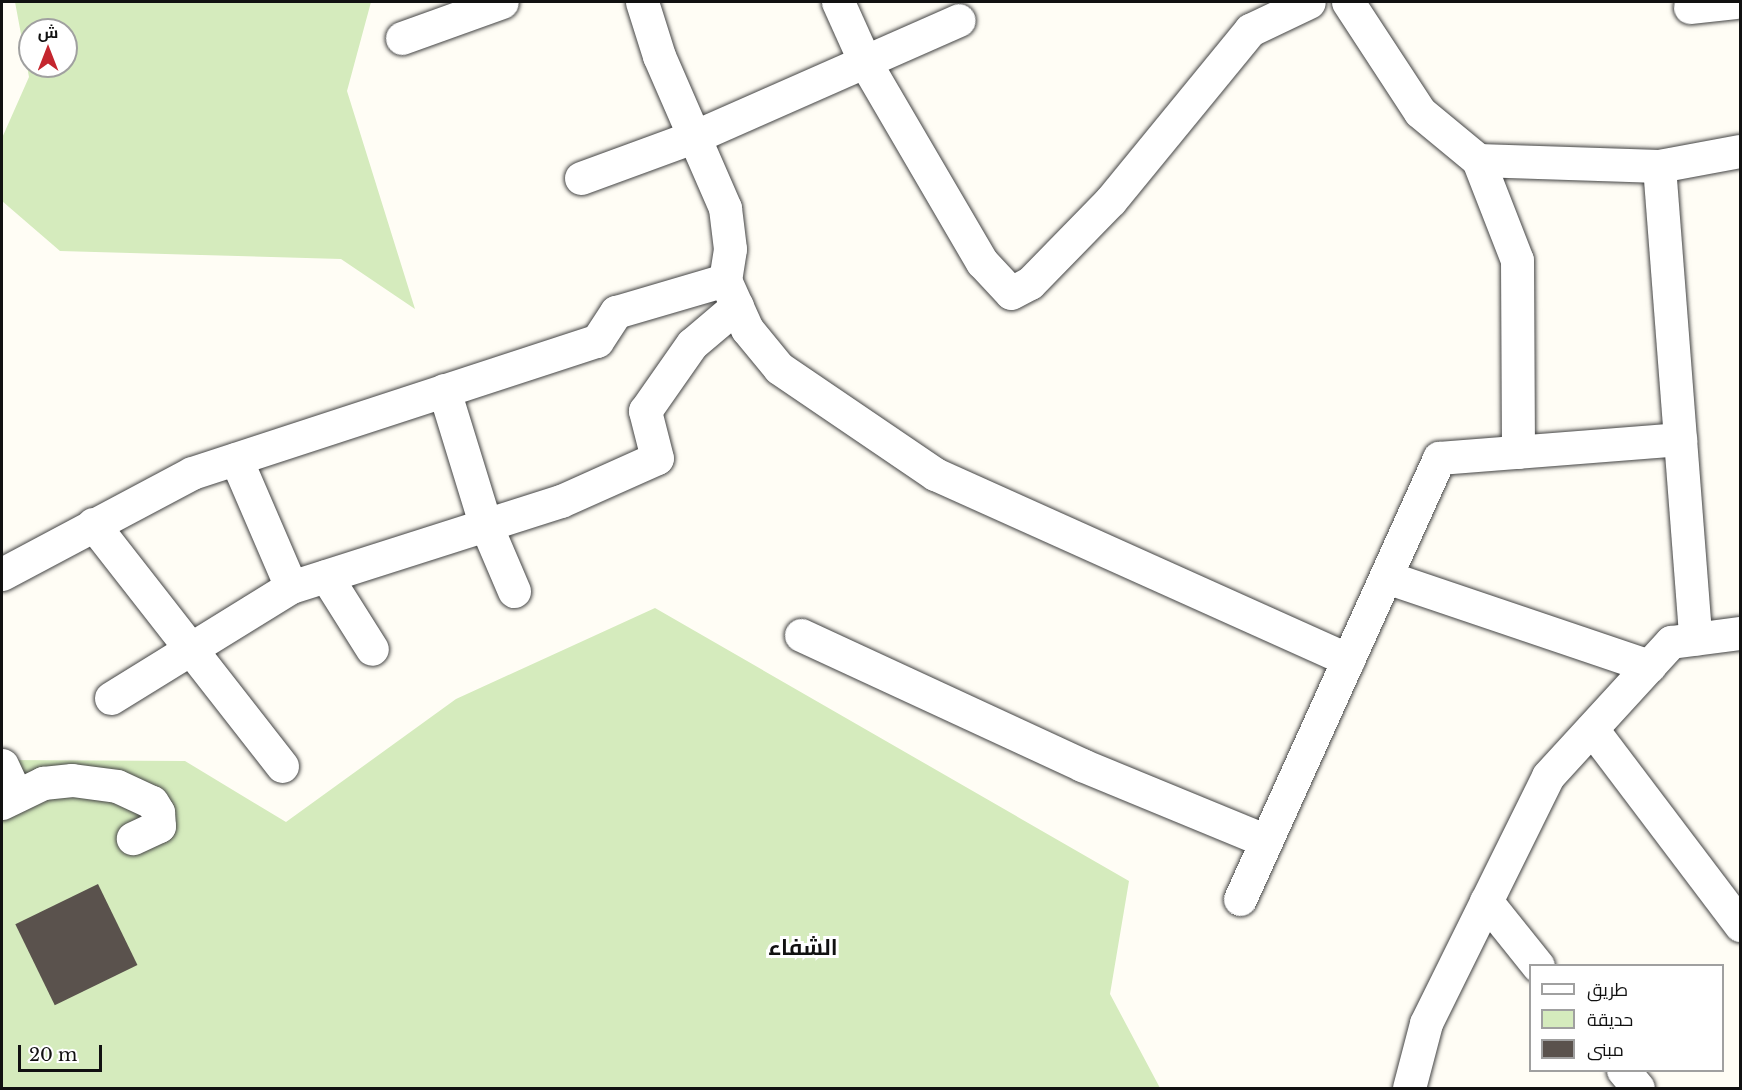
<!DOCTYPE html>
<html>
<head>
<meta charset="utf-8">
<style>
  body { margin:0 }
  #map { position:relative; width:1742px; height:1090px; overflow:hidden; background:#fffdf5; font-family:"Libre Baskerville",Cairo,serif }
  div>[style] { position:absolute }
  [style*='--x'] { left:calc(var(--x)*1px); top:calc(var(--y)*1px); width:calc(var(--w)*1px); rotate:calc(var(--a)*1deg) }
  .green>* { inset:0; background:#d5ebbd }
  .building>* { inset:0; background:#5a524d; transform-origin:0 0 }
  .roads { filter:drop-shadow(0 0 2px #444) drop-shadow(0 0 2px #444) }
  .minor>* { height:33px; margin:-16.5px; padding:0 16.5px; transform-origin:16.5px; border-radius:16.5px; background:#fff }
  span { translate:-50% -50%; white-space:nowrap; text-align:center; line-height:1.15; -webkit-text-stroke:6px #fff; paint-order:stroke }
  .neighbourhood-label { font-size:22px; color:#111; font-weight:700 }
  .frame { position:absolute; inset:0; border:3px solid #111; pointer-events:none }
  .legend { position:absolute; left:1529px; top:964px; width:195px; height:108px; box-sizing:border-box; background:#fff; border:2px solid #a0a0a0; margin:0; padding:8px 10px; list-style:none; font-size:18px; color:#111 }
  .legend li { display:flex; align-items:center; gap:12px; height:30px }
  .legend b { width:30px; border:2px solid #a0a0a0 }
  .north { position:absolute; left:18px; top:18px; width:60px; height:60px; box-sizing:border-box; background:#fff; border:2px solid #a0a0a0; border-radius:50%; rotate:0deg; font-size:16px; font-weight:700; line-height:24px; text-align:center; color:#111 }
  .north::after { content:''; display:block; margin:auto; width:21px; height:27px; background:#c4262e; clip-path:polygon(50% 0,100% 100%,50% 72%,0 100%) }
  .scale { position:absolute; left:18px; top:1045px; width:84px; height:27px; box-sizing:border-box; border:3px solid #111; border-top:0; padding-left:8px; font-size:18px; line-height:21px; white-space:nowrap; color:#111; -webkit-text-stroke:4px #fff; paint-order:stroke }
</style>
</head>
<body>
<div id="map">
  <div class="green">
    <div style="clip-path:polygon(evenodd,15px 2px,371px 2px,347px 91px,415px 309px,341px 259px,60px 251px,2px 201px,2px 138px,29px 77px,15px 2px,30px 30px,66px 30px,66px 66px,30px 66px,30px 30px)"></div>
    <div style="clip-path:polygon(655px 608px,1129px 881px,1110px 994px,1160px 1088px,2px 1088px,2px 760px,185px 761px,286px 822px,456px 699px)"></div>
  </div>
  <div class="building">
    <div style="left:98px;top:884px;width:90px;height:92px;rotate:64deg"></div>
  </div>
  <div class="roads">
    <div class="minor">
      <div style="--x:642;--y:2;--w:57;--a:72.5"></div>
      <div style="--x:659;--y:56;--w:166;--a:66.5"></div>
      <div style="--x:725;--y:208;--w:41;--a:83"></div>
      <div style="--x:730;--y:249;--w:31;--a:99"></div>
      <div style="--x:725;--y:280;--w:54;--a:65.8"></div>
      <div style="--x:747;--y:329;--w:50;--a:50.6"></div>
      <div style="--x:779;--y:368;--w:189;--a:34.2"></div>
      <div style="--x:935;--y:474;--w:453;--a:24.2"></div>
      <div style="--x:838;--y:2;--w:66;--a:65.8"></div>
      <div style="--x:865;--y:62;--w:232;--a:59.7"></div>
      <div style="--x:982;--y:262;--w:42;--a:46.9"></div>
      <div style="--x:1011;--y:293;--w:21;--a:-28"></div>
      <div style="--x:1030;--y:283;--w:116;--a:-45.7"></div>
      <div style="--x:1111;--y:200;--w:220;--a:-50.7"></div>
      <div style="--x:1250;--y:30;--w:65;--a:-25.4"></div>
      <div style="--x:1348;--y:2;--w:131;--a:56.8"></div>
      <div style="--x:1420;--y:112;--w:75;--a:39.6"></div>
      <div style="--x:1478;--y:160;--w:181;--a:1.9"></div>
      <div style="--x:1659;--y:166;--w:82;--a:-10.5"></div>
      <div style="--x:1690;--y:7;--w:45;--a:-6.3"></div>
      <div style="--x:402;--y:38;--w:106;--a:-19.8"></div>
      <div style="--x:1478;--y:160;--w:107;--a:68.7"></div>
      <div style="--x:1517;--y:260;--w:192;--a:89.7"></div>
      <div style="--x:1659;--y:166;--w:474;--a:85.6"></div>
      <div style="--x:581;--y:178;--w:122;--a:-20.1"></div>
      <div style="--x:696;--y:136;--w:287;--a:-23.8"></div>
      <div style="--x:444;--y:390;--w:139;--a:72.9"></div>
      <div style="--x:485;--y:523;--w:74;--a:66.9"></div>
      <div style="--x:236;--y:459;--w:139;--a:66.7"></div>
      <div style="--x:93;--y:524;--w:307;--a:52"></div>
      <div style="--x:2;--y:574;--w:215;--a:-28"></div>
      <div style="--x:192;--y:473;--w:426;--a:-18.1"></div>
      <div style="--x:597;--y:341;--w:35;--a:-57"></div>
      <div style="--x:616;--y:312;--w:114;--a:-16.4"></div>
      <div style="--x:326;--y:576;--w:86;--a:57.8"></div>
      <div style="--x:1386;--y:577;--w:278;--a:18.7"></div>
      <div style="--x:801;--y:635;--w:310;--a:24.8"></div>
      <div style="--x:1082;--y:765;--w:199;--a:22.4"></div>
      <div style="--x:111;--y:698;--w:211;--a:-31.7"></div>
      <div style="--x:291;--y:587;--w:283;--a:-17.7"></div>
      <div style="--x:561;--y:501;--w:105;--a:-24.1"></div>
      <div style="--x:657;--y:458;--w:49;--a:-104.3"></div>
      <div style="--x:645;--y:411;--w:82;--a:-55"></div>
      <div style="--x:692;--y:344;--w:59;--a:-40.2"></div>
      <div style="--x:1592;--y:729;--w:246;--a:52.9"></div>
      <div style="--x:2;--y:765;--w:33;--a:65"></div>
      <div style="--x:2;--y:803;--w:46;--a:-26"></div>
      <div style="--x:43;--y:783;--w:29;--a:-6"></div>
      <div style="--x:72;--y:780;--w:45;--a:7.6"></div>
      <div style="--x:117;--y:786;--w:38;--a:25"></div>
      <div style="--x:152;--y:802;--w:12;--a:59"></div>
      <div style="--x:158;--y:812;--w:14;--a:86"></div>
      <div style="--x:159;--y:826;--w:29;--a:155"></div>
      <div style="--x:1240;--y:899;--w:484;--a:-65.7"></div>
      <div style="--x:1439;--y:458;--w:242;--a:-4.5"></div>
      <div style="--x:1486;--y:901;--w:83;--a:51.3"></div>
      <div style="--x:1623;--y:1070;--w:23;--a:50"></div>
      <div style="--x:1409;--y:1088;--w:67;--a:-75.3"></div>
      <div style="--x:1426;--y:1023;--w:275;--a:-63.7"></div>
      <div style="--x:1548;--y:776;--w:182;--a:-47.5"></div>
      <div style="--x:1671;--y:642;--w:70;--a:-7.4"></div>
    </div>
  </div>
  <div class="neighbourhood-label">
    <span style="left:803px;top:948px">الشفاء</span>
  </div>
  <div class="frame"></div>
  <ul class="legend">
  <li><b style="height:8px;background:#fff"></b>طريق</li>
  <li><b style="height:16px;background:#d5ebbd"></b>حديقة</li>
  <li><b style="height:16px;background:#5a524d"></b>مبنى</li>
  </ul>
  <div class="north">ش</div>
  <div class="scale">20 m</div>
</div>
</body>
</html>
